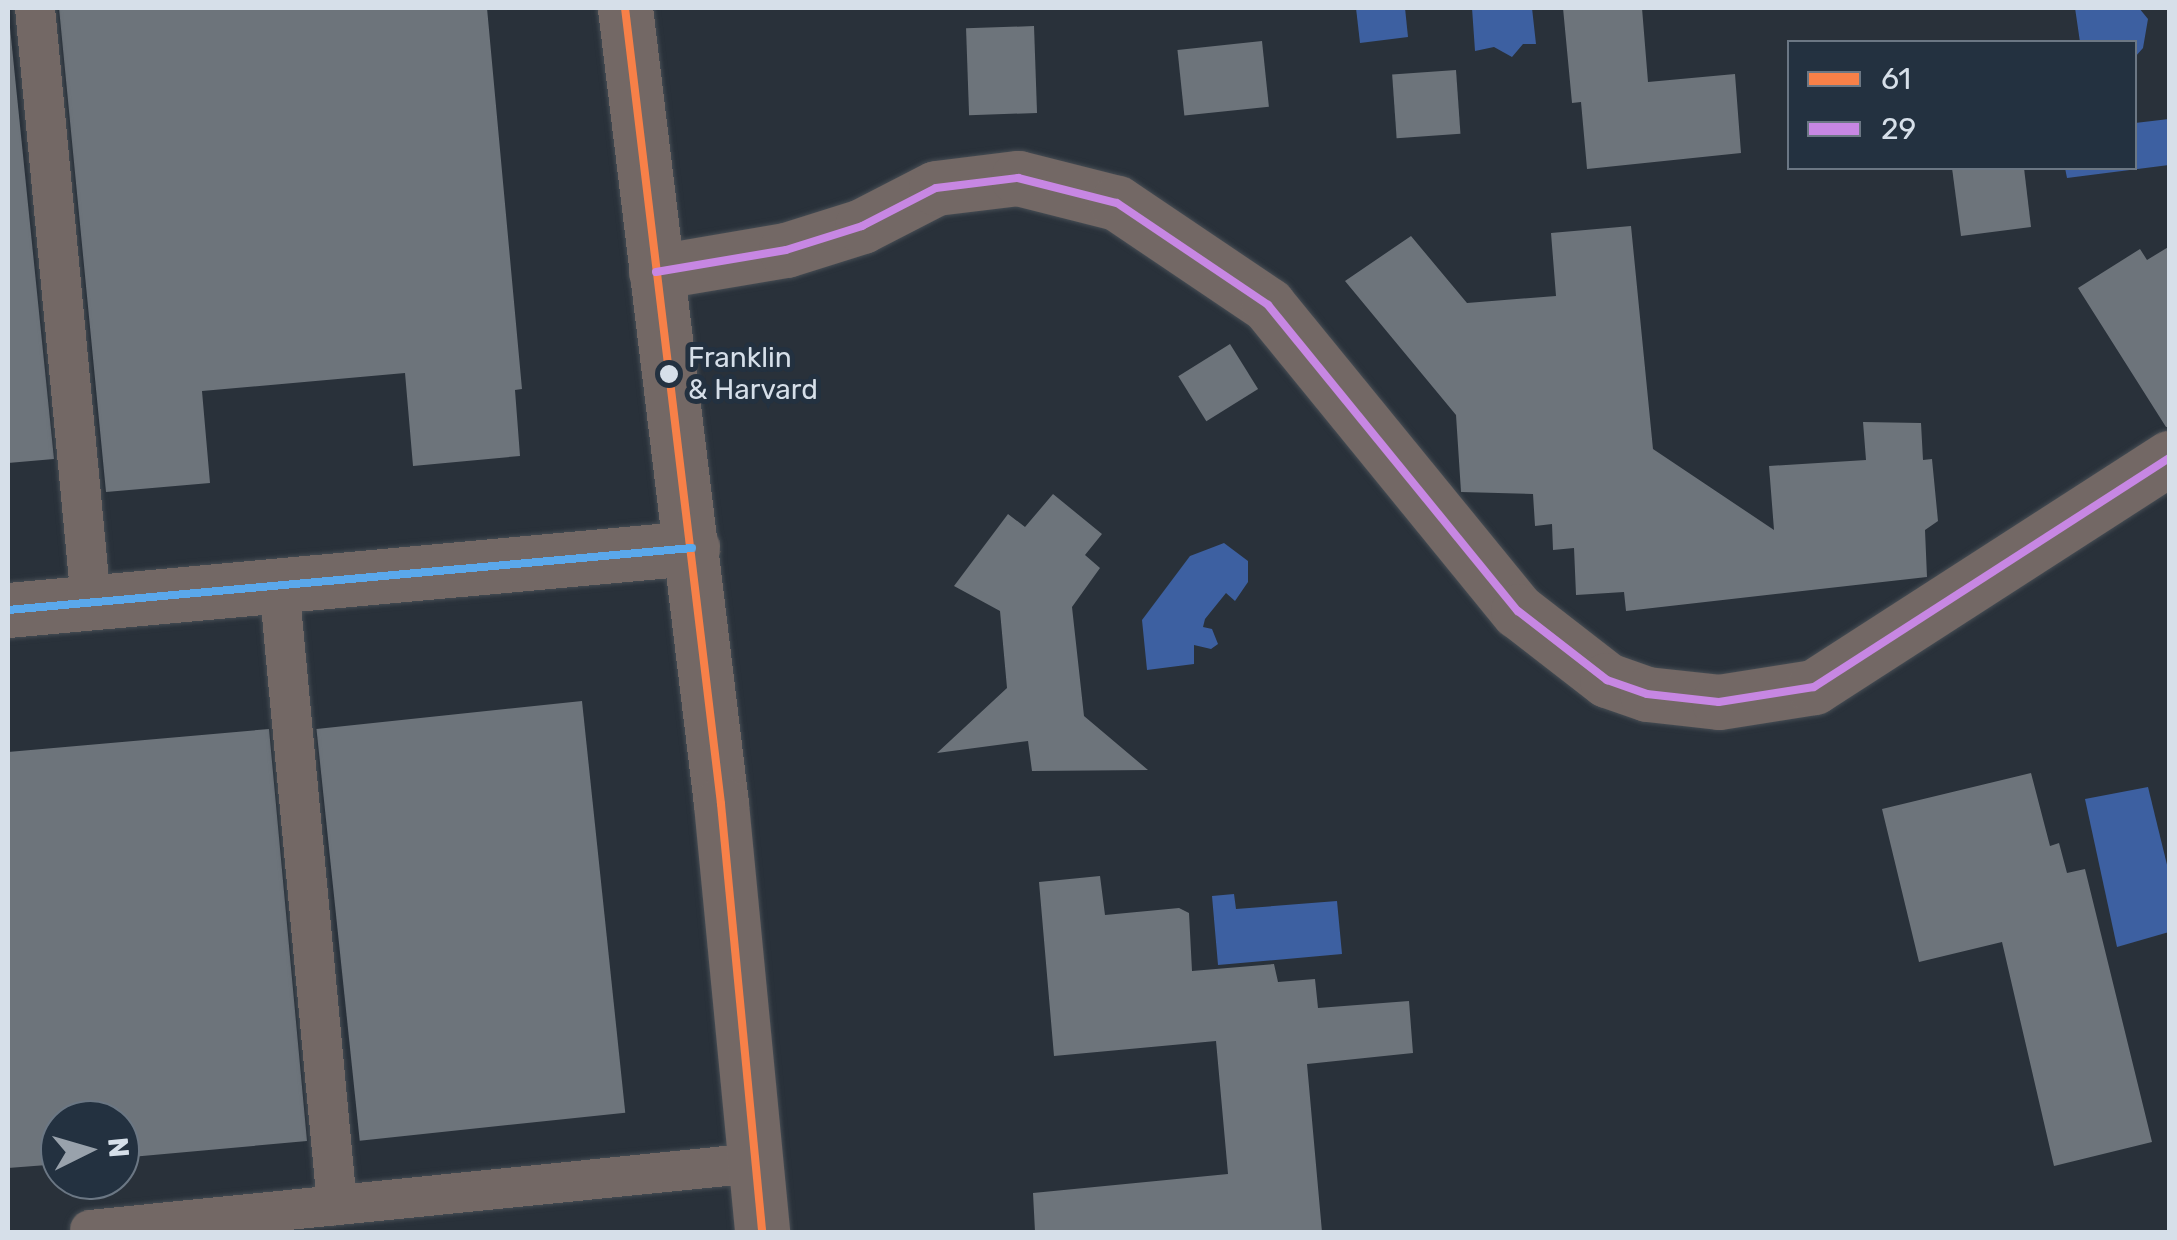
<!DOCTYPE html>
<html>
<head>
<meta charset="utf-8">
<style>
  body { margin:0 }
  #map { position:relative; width:2177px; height:1240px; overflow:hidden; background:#29313a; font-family:Rubik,sans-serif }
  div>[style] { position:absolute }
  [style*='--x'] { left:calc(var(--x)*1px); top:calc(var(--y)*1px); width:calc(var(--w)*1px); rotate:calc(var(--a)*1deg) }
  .water>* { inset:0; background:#3d60a1 }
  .building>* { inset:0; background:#6d747b; transform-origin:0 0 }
  .roads { filter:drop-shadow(0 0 2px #464d54) drop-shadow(0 0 2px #464d54) }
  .service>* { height:40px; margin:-20px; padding:0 20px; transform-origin:20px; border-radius:20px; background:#736865 }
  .minor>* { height:55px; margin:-27.5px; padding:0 27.5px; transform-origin:27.5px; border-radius:27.5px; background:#736865 }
  .tertiary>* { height:55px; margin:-27.5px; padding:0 27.5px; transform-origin:27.5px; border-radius:27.5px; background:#736865 }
  .bus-1>* { height:8px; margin:-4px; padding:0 4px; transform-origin:4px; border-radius:4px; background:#f78048 }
  .bus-2>* { height:8px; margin:-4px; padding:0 4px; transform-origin:4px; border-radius:4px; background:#c787e3 }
  .bus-3>* { height:8px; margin:-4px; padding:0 4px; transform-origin:4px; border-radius:4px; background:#5aa8eb }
  .dots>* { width:28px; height:28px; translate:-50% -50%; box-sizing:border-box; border:5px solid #233140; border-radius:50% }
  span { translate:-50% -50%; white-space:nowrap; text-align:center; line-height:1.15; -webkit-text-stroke:10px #233140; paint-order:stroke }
  .bus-label { font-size:28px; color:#d6dfe9 }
  .left { translate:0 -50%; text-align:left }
  .frame { position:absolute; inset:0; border:10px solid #d6dfe9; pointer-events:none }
  .legend { position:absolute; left:1787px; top:40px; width:350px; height:130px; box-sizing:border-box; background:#233140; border:2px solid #6b7784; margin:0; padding:12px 18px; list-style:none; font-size:30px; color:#d6dfe9 }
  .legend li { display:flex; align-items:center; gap:20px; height:50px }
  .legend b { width:50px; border:2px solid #6b7784 }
  .north { position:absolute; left:40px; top:1100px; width:100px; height:100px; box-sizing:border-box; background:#233140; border:2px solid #6b7784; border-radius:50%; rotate:85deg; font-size:28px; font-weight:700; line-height:40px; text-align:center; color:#d6dfe9 }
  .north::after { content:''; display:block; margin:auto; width:35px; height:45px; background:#99a2ac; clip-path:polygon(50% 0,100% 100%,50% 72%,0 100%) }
</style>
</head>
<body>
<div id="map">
  <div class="water">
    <div style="clip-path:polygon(1356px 8px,1405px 8px,1408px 37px,1360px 43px)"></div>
    <div style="clip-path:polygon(1472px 8px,1532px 8px,1536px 44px,1523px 44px,1512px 57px,1494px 47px,1475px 51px)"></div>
    <div style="clip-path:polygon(2075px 8px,2139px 8px,2148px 19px,2143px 48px,2135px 57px,2134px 42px,2080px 42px)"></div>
    <div style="clip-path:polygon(2169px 119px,2169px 165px,2067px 178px,2065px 168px,2134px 168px,2135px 123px)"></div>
    <div style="clip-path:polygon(1224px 543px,1248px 561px,1248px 582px,1235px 601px,1226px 593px,1205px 619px,1203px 627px,1212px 629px,1218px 644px,1211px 649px,1194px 645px,1194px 664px,1147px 670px,1142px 620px,1190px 556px)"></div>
    <div style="clip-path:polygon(2148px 787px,2169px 873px,2169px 932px,2117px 947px,2085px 799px)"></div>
    <div style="clip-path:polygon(1234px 894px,1236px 909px,1337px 901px,1342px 954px,1218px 965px,1212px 896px)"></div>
  </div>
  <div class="building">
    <div style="clip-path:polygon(8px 8px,54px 459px,8px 463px)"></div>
    <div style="clip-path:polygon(59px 8px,487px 8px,522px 389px,515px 390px,520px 456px,413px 466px,405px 373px,202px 391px,210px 483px,106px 492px)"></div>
    <div style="clip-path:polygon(1563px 8px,1642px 8px,1648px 82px,1735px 74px,1741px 153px,1587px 169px,1581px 102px,1572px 103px)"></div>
    <div style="left:1034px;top:26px;width:87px;height:68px;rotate:88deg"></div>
    <div style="left:1262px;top:41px;width:66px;height:85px;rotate:84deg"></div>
    <div style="left:1456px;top:70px;width:64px;height:64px;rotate:86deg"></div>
    <div style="clip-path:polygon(1952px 168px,2024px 168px,2031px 227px,1961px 236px)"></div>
    <div style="clip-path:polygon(1631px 226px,1653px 449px,1774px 530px,1769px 466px,1866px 460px,1863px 422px,1921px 423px,1923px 460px,1932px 459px,1938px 521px,1925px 530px,1927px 577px,1626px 611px,1624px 592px,1576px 595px,1574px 548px,1553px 550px,1552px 524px,1535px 526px,1533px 494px,1461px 492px,1456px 415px,1345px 281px,1411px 236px,1467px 303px,1556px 296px,1551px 233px)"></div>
    <div style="clip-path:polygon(2170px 246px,2170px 427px,2166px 427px,2078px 288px,2140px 249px,2147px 260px)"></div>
    <div style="left:1230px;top:344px;width:53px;height:61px;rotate:58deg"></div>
    <div style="clip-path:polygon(1053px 494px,1102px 534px,1085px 555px,1100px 568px,1072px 607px,1084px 716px,1148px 770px,1032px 771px,1028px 741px,937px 753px,1007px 688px,1000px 611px,954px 586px,1008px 514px,1025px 527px)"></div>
    <div style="left:582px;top:701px;width:414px;height:267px;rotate:84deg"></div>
    <div style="clip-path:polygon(269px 729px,307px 1141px,120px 1158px,120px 1120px,60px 1120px,60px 1164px,8px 1168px,8px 752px)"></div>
    <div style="clip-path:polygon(2031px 773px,2050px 846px,2059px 843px,2067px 873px,2085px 869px,2152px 1142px,2054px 1166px,2002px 942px,1919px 962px,1882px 809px)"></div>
    <div style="clip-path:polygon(1100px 876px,1105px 915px,1179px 908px,1189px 913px,1192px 971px,1274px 964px,1278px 982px,1315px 979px,1318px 1008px,1409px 1001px,1413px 1053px,1307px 1064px,1322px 1232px,1035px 1232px,1033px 1193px,1228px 1174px,1216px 1041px,1054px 1056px,1039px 882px)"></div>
  </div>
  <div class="roads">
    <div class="service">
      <div style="--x:35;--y:8;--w:597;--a:84.61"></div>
      <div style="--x:279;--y:584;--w:624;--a:84.66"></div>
      <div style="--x:90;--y:1230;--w:668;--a:-5.75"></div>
    </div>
    <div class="minor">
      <div style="--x:656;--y:272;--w:132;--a:-9.6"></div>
      <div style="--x:786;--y:250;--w:80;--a:-17.5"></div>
      <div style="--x:862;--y:226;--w:83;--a:-27.2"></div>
      <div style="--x:936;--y:188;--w:83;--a:-7"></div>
      <div style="--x:1018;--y:178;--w:102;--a:14.2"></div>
      <div style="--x:1117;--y:203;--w:182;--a:34"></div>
      <div style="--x:1268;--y:305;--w:395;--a:50.8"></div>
      <div style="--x:1518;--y:611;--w:113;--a:37.8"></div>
      <div style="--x:1607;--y:680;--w:42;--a:19.3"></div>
      <div style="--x:1647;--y:694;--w:72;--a:6.3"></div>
      <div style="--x:1719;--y:702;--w:96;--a:-9"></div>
      <div style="--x:1814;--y:687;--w:423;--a:-32.8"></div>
      <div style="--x:8;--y:610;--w:687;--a:-5.18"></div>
    </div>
    <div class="tertiary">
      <div style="--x:625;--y:8;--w:802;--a:83.12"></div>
      <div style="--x:721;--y:804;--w:430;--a:84.5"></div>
    </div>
  </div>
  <div class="bus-1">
    <div style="--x:625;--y:8;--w:802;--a:83.12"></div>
    <div style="--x:721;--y:804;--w:430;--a:84.5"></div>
  </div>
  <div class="bus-2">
    <div style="--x:656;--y:272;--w:132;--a:-9.6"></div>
    <div style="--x:786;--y:250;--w:80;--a:-17.5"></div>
    <div style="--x:862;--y:226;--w:83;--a:-27.2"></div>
    <div style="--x:936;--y:188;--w:83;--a:-7"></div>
    <div style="--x:1018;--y:178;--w:102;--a:14.2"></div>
    <div style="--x:1117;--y:203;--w:182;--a:34"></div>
    <div style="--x:1268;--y:305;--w:395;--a:50.8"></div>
    <div style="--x:1518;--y:611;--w:113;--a:37.8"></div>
    <div style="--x:1607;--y:680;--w:42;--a:19.3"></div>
    <div style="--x:1647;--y:694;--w:72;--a:6.3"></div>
    <div style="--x:1719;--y:702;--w:96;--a:-9"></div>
    <div style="--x:1814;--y:687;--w:423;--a:-32.8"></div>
  </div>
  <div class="bus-3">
    <div style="--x:8;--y:610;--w:687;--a:-5.18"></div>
  </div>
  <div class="dots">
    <div style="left:669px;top:374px;background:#d6dfe9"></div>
  </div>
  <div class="bus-label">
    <span class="left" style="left:688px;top:374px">Franklin<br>&amp; Harvard</span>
  </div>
  <div class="frame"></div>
  <ul class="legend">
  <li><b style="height:12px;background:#f78048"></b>61</li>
  <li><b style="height:12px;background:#c787e3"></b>29</li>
  </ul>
  <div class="north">N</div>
</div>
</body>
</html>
